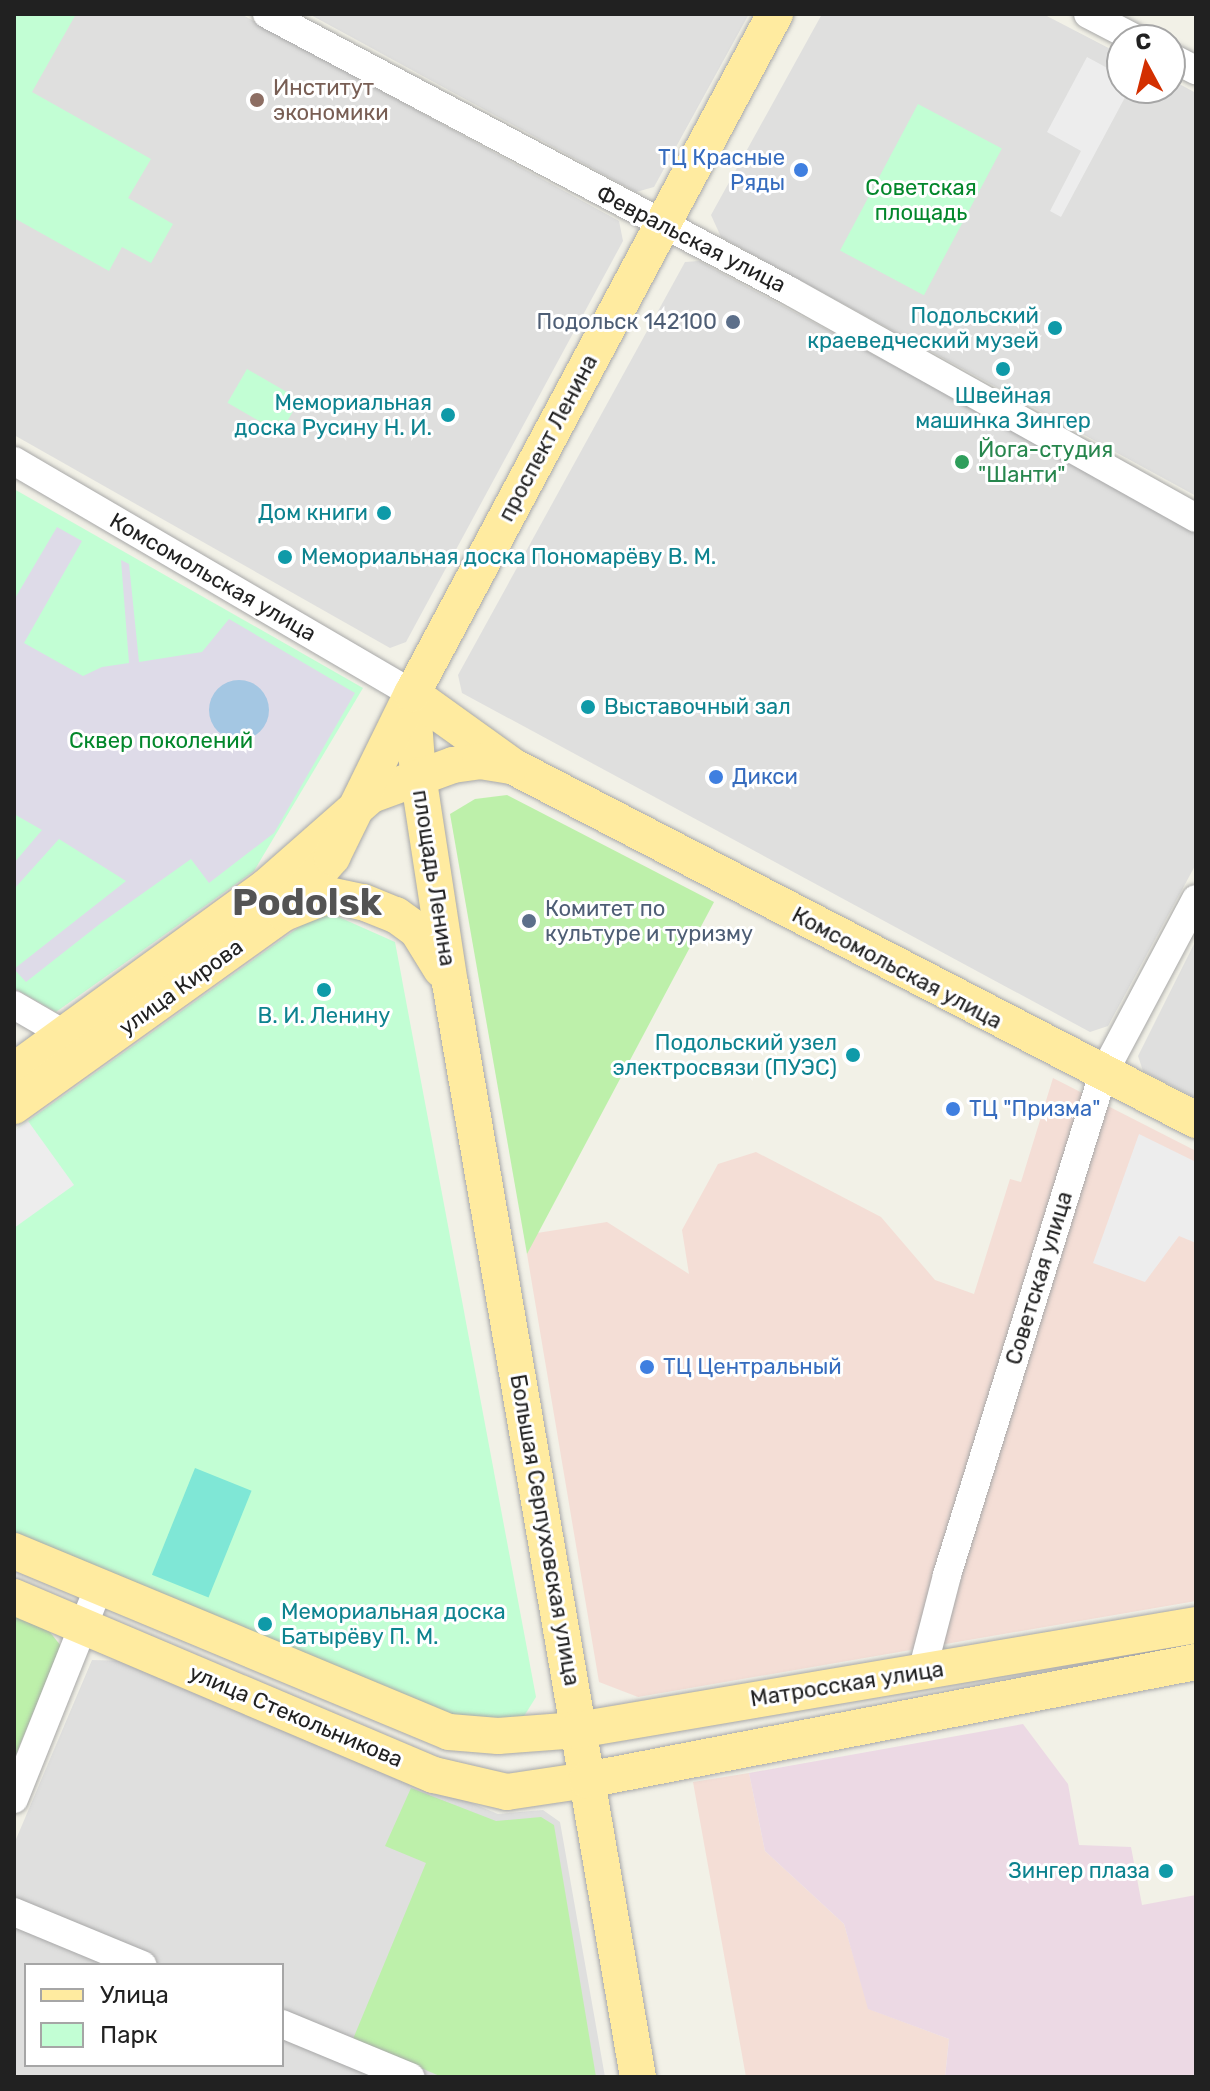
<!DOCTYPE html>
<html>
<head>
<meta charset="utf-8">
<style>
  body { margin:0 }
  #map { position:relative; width:1210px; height:2091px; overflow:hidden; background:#f2f1e7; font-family:Rubik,sans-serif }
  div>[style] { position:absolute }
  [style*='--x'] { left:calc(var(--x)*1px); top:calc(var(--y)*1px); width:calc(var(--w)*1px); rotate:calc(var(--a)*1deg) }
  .residential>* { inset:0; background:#dfdfde }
  .commercial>* { inset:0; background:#f4ded6 }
  .industrial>* { inset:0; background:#ecd9e4 }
  .grass>* { inset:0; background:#bdf0aa }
  .park>* { inset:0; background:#c2fed4; transform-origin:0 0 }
  .pitch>* { inset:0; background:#7fe7d6; transform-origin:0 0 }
  .parking>* { inset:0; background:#ededed }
  .plaza>* { inset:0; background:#dedbe8 }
  .water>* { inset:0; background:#a4c7e3 }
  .round { border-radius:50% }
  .roads { filter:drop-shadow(0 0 2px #a8a8a8) drop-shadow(0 0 2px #a8a8a8) }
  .minor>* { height:28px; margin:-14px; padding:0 14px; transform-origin:14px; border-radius:14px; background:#fff }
  .major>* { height:36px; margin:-18px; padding:0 18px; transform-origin:18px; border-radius:18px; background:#ffeba0 }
  .dots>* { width:22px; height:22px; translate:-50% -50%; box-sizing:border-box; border:4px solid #fff; border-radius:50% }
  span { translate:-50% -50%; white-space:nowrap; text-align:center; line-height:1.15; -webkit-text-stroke:6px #fff; paint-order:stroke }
  .education-label { font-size:22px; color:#785e54 }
  .left { translate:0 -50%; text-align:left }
  .shop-label { font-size:22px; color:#366cbe }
  .right { translate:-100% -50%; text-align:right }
  .park-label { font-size:22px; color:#03872b }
  .street-label { font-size:22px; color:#212121 }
  .culture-label { font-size:22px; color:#0d838f }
  .service-label { font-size:22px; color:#4e5e75 }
  .leisure-label { font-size:22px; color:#27864d }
  .town-label { font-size:38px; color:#545454; font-weight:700 }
  .frame { position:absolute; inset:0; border:16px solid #212121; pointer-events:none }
  .legend { position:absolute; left:24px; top:1963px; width:260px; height:104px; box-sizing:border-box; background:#fff; border:2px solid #a6a6a6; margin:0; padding:10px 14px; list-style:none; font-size:24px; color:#212121 }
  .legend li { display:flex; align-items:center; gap:16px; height:40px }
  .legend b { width:40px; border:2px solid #a6a6a6 }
  .north { position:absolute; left:1106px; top:24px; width:80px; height:80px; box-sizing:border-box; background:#fff; border:2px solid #a6a6a6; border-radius:50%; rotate:353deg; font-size:22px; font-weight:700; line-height:32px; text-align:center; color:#212121 }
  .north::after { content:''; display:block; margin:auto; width:28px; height:36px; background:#d32f00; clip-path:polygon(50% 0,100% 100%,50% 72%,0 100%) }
</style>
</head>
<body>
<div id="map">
  <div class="residential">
    <div style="clip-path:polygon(14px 14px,241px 14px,619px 221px,623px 241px,406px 642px,390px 648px,14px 435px)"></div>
    <div style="clip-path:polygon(309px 14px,749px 14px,654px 187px,636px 192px)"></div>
    <div style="clip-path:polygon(822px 14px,1043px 14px,1122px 55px,1122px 88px,1170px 88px,1170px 79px,1196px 93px,1196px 496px,721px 237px,711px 215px)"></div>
    <div style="clip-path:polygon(699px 261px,1196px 528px,1196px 864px,1108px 1026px,1090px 1032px,462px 693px,458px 675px,685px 262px)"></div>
    <div style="clip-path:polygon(1196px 940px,1196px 1098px,1143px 1071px,1138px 1056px)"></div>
    <div style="clip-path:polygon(evenodd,92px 1660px,128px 1661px,498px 1814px,543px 1810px,560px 1822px,605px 2077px,14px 2077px,14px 1844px,92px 1660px,26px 1965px,282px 1965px,282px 2065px,26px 2065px,26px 1965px)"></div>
  </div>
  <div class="commercial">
    <div style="clip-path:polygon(1053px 1078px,1196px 1151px,1196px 1601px,638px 1697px,599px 1682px,527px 1254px,537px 1233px,607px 1222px,689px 1274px,682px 1230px,718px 1164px,756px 1152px,881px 1217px,935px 1280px,974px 1294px,1010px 1179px,1021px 1182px)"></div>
    <div style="clip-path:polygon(749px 1773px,765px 1851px,844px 1924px,869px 2009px,949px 2039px,945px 2077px,746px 2077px,693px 1782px)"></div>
  </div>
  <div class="industrial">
    <div style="clip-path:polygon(1023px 1724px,1068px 1784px,1079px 1845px,1131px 1847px,1142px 1905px,1196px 1895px,1196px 2077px,945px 2077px,949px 2039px,868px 2009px,844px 1924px,765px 1851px,749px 1773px)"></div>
  </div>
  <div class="grass">
    <div style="clip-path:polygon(507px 795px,714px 902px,527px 1254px,450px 814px,475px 799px)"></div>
    <div style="clip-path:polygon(14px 1610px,41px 1621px,61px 1646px,14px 1759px)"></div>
    <div style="clip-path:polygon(411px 1788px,496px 1821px,541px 1817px,554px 1825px,596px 2077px,442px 2077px,353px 2039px,426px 1863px,385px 1846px)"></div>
  </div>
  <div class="park">
    <div style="clip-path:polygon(14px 14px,76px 14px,32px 92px,151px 159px,128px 198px,173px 224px,151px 263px,122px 247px,109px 271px,14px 218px)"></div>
    <div style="left:918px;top:104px;width:95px;height:166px;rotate:28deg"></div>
    <div style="left:247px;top:369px;width:61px;height:39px;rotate:30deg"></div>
    <div style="clip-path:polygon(14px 489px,363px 688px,254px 871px,56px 1012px,14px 988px)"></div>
    <div style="clip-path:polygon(323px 910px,395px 942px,536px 1697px,521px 1721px,417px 1711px,14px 1537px,14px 1131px)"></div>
  </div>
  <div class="pitch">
    <div style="left:195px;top:1468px;width:61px;height:115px;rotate:22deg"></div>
  </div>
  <div class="parking">
    <div style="clip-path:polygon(1087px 57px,1122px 76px,1122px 88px,1130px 88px,1061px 217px,1050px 211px,1081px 151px,1047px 132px)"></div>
    <div style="clip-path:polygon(28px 1121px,74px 1185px,14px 1228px,14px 1131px)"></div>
    <div style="clip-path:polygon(1139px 1134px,1196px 1162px,1196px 1243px,1179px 1236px,1145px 1282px,1093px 1263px)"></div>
  </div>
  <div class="plaza">
    <div style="clip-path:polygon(57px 527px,82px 541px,24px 643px,83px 676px,102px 667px,129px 663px,121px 560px,129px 564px,139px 662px,202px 652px,229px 619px,355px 693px,274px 833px,209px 883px,191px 859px,101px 923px,26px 982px,14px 969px,126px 881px,59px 839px,14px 889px,14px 863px,42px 830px,14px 814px,14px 600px)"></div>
  </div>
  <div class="water">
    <div class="round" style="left:209px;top:680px;width:60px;height:60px"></div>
  </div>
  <div class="roads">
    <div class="minor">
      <div style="--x:267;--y:14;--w:592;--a:27.91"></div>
      <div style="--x:790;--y:291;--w:465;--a:29.2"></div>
      <div style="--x:1088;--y:14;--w:56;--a:27.5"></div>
      <div style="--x:1170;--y:57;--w:29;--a:27"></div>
      <div style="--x:14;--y:461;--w:461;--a:30.3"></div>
      <div style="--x:14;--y:1005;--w:60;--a:30"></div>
      <div style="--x:922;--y:1672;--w:100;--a:-75.5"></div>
      <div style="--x:947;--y:1575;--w:525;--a:-72.7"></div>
      <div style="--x:1103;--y:1074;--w:198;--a:-62"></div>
      <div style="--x:14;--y:1799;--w:229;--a:-68.2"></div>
      <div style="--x:14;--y:1912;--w:139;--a:22.5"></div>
      <div style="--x:282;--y:2024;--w:139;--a:22.5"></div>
    </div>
    <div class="major">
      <div style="--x:412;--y:694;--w:81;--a:85.8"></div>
      <div style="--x:418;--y:775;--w:210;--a:81.3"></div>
      <div style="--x:450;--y:983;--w:1110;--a:80.25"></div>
      <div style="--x:412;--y:694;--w:125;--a:35.6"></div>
      <div style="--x:514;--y:767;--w:768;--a:27.37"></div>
      <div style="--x:289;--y:911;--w:43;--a:-21.8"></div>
      <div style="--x:329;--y:895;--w:35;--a:12"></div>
      <div style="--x:363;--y:902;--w:35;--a:22"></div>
      <div style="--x:396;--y:915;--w:26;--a:36"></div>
      <div style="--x:417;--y:930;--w:46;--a:58.4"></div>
      <div style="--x:14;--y:1071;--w:309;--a:-36.1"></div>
      <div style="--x:264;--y:889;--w:142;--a:-41.3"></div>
      <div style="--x:371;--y:795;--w:87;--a:-20.1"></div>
      <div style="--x:453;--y:765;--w:27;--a:-8"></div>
      <div style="--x:480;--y:761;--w:31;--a:9"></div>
      <div style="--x:14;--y:1106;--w:332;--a:-35.6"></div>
      <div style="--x:284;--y:913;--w:74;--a:-49.4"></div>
      <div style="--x:332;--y:857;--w:182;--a:-63.9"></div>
      <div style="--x:412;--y:694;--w:771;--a:-61.91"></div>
      <div style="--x:14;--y:1551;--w:471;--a:22.6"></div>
      <div style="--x:449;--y:1732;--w:49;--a:4.7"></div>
      <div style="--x:498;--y:1736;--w:80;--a:-4.3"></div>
      <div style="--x:578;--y:1730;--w:627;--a:-9.64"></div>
      <div style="--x:14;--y:1597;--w:456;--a:23"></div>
      <div style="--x:434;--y:1775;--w:75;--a:13.1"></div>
      <div style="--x:507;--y:1792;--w:81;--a:-8.5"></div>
      <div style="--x:587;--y:1780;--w:620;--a:-10.97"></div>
    </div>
  </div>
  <div class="dots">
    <div style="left:257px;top:100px;background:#8d6e63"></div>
    <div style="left:801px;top:170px;background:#3f7fe0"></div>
    <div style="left:733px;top:322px;background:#5c6f8a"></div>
    <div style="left:1055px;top:328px;background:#0f9aa8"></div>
    <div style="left:1003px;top:369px;background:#0f9aa8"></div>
    <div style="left:448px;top:415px;background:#0f9aa8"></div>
    <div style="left:962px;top:462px;background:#2e9e5b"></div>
    <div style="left:384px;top:513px;background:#0f9aa8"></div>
    <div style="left:285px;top:557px;background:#0f9aa8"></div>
    <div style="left:588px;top:707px;background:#0f9aa8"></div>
    <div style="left:716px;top:777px;background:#3f7fe0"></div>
    <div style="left:529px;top:921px;background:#5c6f8a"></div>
    <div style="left:324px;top:990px;background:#0f9aa8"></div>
    <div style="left:853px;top:1055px;background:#0f9aa8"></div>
    <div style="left:953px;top:1109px;background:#3f7fe0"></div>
    <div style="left:647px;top:1367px;background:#3f7fe0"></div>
    <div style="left:265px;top:1624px;background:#0f9aa8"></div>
    <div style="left:1166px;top:1871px;background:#0f9aa8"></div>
  </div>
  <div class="education-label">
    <span class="left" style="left:273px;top:100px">Институт<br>экономики</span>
  </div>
  <div class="shop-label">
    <span class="right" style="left:785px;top:170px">ТЦ Красные<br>Ряды</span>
    <span class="left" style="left:732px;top:777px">Дикси</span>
    <span class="left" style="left:969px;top:1109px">ТЦ "Призма"</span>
    <span class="left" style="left:663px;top:1367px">ТЦ Центральный</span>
  </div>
  <div class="park-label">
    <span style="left:921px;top:200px">Советская<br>площадь</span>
    <span style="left:161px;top:741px">Сквер поколений</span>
  </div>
  <div class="street-label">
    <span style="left:691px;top:239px;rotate:27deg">Февральская улица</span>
    <span style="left:548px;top:438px;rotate:-62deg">проспект Ленина</span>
    <span style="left:213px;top:577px;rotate:30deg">Комсомольская улица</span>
    <span style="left:434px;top:878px;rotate:81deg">площадь Ленина</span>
    <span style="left:897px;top:968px;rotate:28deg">Комсомольская улица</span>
    <span style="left:181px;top:987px;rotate:-36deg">улица Кирова</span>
    <span style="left:1039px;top:1278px;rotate:-73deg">Советская улица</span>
    <span style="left:545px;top:1530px;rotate:80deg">Большая Серпуховская улица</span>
    <span style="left:847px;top:1684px;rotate:-9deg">Матросская улица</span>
    <span style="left:296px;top:1716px;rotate:23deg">улица Стекольникова</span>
  </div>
  <div class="culture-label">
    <span class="right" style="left:1039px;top:328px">Подольский<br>краеведческий музей</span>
    <span style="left:1003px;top:408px">Швейная<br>машинка Зингер</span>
    <span class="right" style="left:432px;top:415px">Мемориальная<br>доска Русину Н. И.</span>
    <span class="right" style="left:368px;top:513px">Дом книги</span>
    <span class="left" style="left:301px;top:557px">Мемориальная доска Пономарёву В. М.</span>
    <span class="left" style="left:604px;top:707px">Выставочный зал</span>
    <span style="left:324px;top:1016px">В. И. Ленину</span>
    <span class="right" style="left:837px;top:1055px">Подольский узел<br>электросвязи (ПУЭС)</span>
    <span class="left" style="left:281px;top:1624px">Мемориальная доска<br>Батырёву П. М.</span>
    <span class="right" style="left:1150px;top:1871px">Зингер плаза</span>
  </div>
  <div class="service-label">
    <span class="right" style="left:717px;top:322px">Подольск 142100</span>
    <span class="left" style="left:545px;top:921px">Комитет по<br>культуре и туризму</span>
  </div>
  <div class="leisure-label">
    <span class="left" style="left:978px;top:462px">Йога-студия<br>"Шанти"</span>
  </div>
  <div class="town-label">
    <span style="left:307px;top:903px">Podolsk</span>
  </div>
  <div class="frame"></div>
  <ul class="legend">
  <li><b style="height:10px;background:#ffeba0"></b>Улица</li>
  <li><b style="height:22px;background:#c2fed4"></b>Парк</li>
  </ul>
  <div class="north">С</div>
</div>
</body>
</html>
